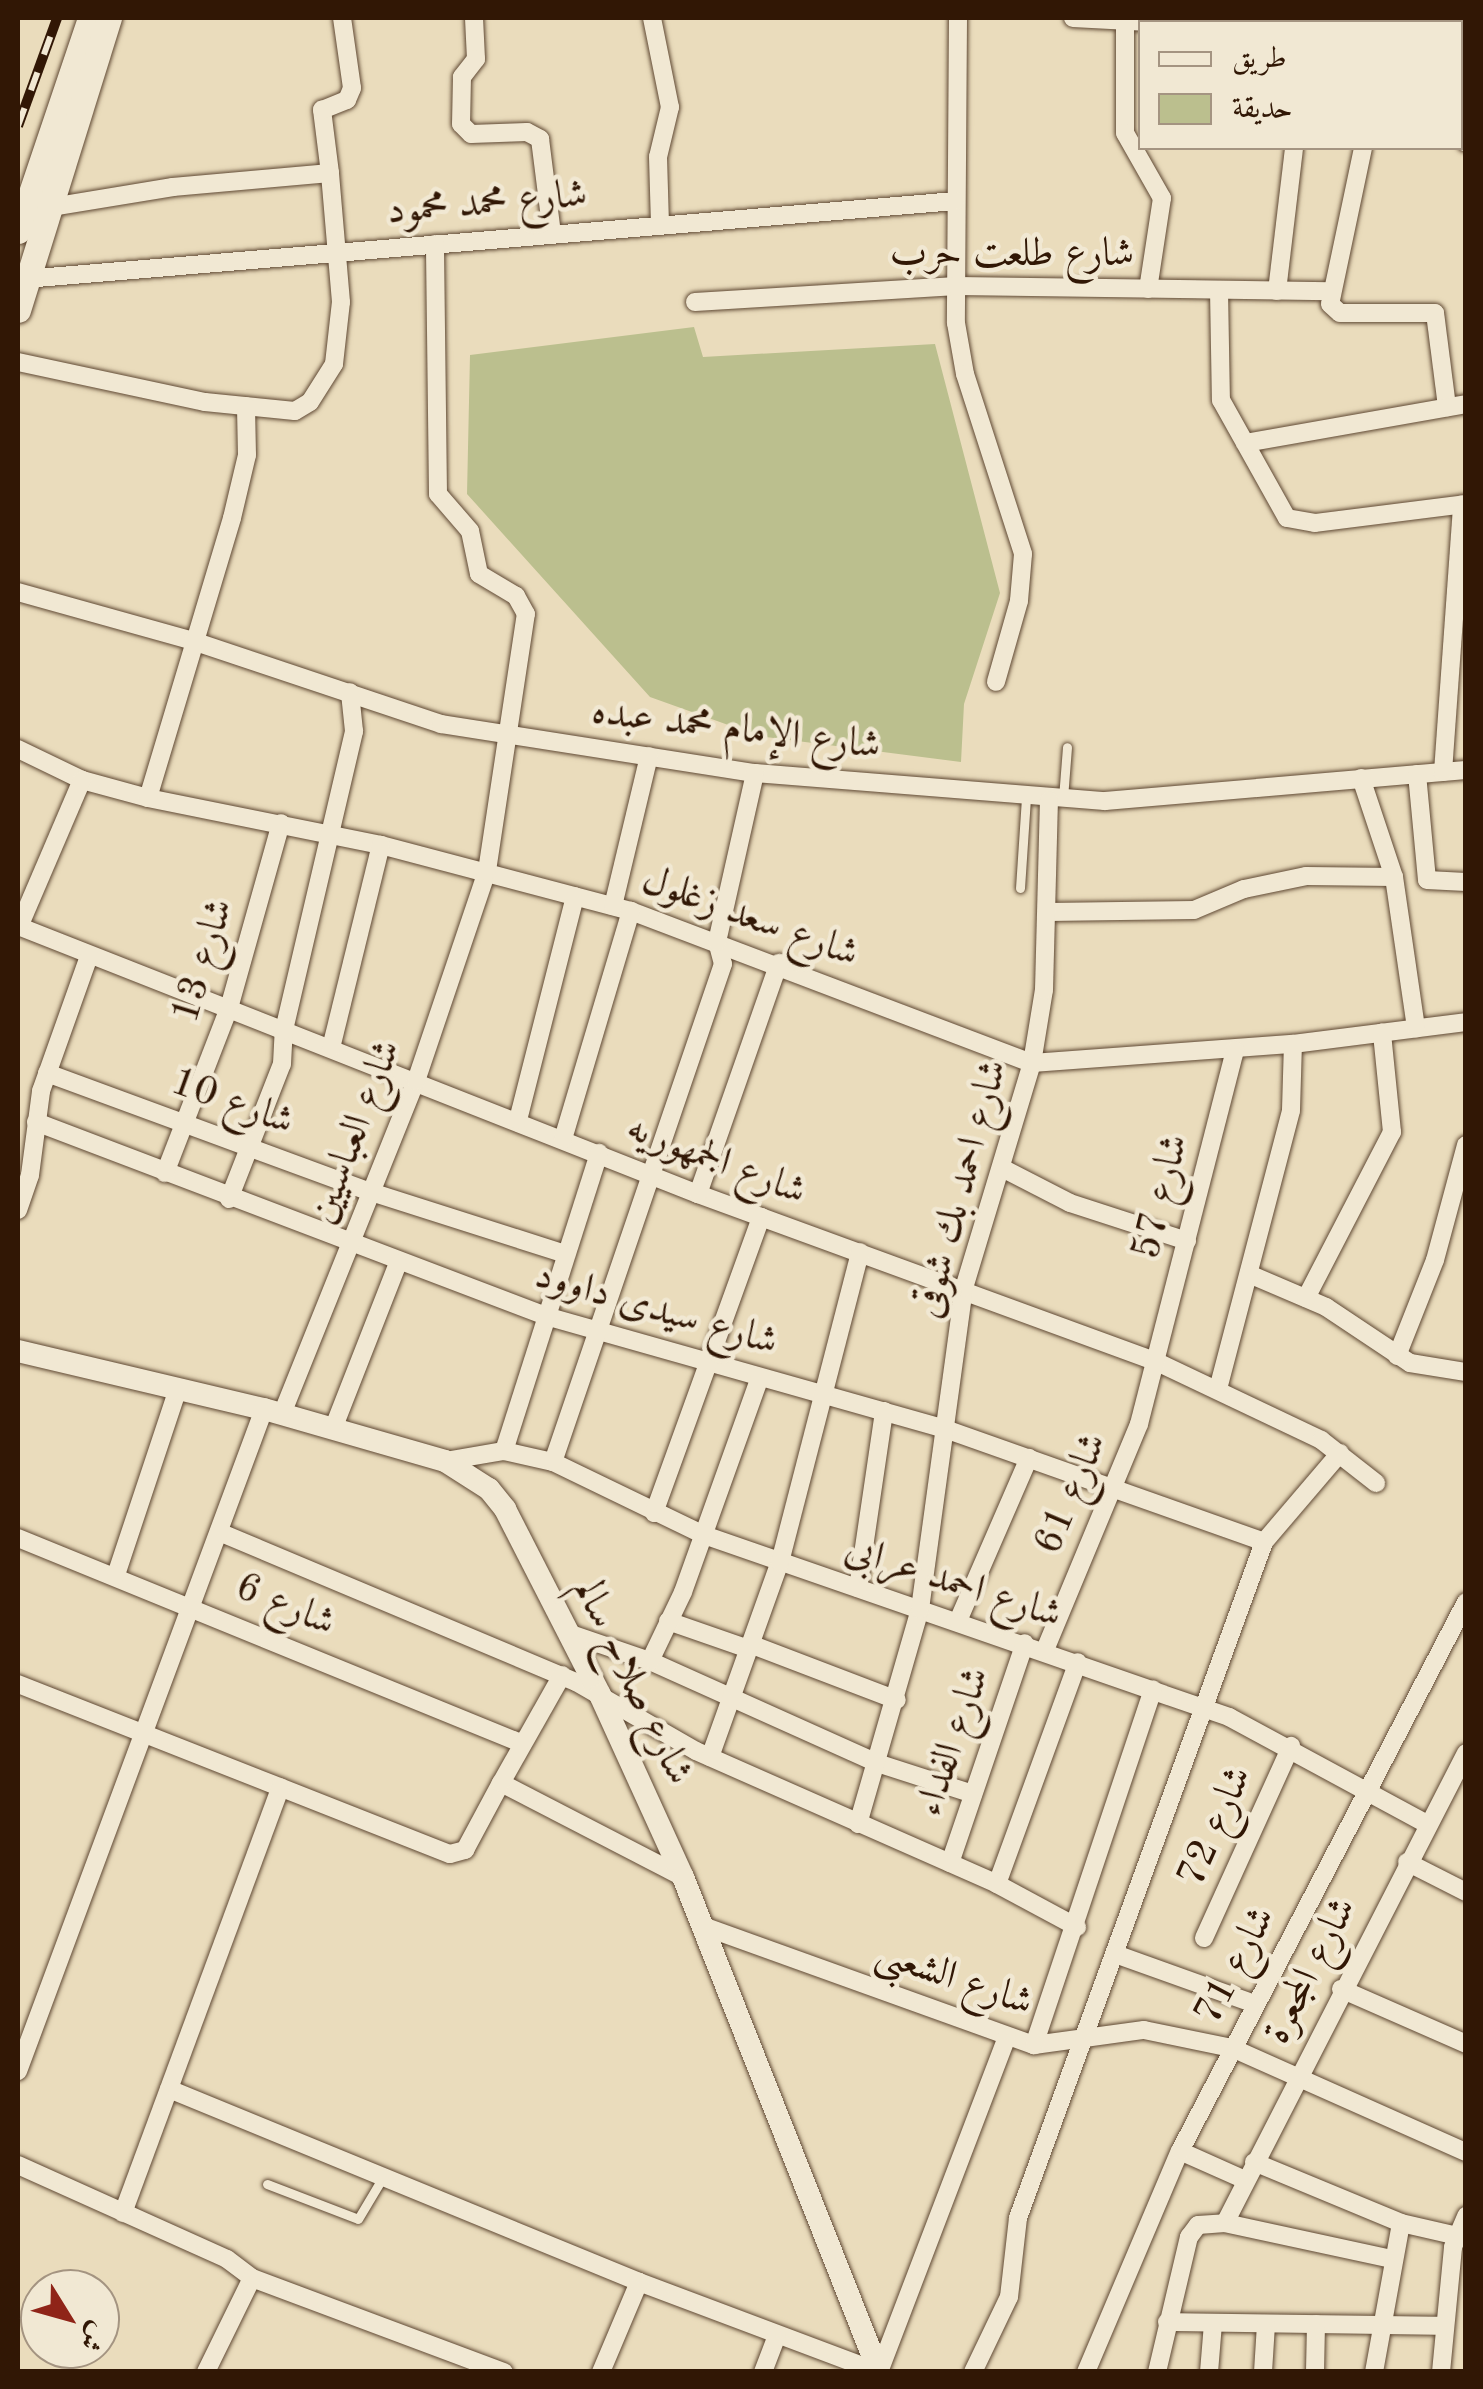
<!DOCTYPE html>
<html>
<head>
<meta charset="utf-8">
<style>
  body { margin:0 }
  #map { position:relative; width:1483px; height:2389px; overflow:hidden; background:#eadcbc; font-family:"Old Standard TT",Amiri,serif }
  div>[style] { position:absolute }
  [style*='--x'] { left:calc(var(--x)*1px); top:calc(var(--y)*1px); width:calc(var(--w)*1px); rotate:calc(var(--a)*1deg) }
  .green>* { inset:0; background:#bbbf8e }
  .roads { filter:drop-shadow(0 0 2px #5f4833) drop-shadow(0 0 2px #5f4833) }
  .service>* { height:9px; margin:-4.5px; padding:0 4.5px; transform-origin:4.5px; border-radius:4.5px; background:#f1e8d3 }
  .minor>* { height:18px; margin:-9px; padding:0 9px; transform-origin:9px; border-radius:9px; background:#f1e8d3 }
  .tertiary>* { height:22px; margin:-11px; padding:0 11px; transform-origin:11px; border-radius:11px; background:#f1e8d3 }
  .secondary>* { height:25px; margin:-12.5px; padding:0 12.5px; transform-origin:12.5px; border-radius:12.5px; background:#f1e8d3 }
  .rail>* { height:10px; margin-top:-5px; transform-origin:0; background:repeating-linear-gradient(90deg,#f1e8d3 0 19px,#311705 0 38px); box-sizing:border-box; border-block:2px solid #311705 }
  span { translate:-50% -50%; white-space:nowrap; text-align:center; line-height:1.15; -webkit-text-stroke:9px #f1e8d3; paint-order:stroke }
  .street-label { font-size:40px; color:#311705 }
  .frame { position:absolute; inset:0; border:20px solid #311705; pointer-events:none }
  .legend { position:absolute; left:1138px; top:20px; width:325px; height:130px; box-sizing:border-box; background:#f1e8d3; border:2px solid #a49481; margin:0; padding:12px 18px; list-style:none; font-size:30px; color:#311705 }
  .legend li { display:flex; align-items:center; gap:20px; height:50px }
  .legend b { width:50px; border:2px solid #a49481 }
  .north { position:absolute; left:20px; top:2269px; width:100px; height:100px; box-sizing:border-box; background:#f1e8d3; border:2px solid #a49481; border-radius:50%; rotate:127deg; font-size:28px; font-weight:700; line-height:40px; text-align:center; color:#311705 }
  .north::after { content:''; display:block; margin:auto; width:35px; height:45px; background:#8f2418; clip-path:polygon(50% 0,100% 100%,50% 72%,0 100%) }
</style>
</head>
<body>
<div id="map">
  <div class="green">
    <div style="clip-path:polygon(694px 327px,703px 357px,935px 344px,1000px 593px,964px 704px,961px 762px,759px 736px,650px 697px,467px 494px,470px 355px)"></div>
  </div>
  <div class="roads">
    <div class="service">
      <div style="--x:1063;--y:798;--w:51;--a:-85.5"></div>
      <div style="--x:1020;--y:888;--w:90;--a:-86.2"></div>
      <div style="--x:267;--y:2184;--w:97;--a:21"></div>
      <div style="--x:358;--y:2219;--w:49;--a:-59.2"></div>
    </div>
    <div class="minor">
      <div style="--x:474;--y:18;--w:41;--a:87.2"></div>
      <div style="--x:476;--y:59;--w:23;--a:128"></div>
      <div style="--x:462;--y:77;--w:47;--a:91.2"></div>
      <div style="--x:461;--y:124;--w:14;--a:45"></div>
      <div style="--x:471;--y:134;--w:56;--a:-2"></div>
      <div style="--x:527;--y:132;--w:15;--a:28"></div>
      <div style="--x:540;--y:139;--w:96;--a:82.8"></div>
      <div style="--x:652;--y:18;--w:91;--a:78.6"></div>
      <div style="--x:670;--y:107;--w:51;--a:103.5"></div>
      <div style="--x:658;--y:157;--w:67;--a:88.3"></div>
      <div style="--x:958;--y:18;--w:305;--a:90.4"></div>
      <div style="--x:956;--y:323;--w:52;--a:80"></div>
      <div style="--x:965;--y:374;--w:189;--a:72.1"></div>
      <div style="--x:1023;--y:554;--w:47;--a:94.9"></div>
      <div style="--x:1019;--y:601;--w:84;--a:105.9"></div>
      <div style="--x:1073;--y:18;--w:76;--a:3"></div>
      <div style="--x:1125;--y:18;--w:115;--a:90"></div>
      <div style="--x:1125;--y:133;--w:75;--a:60.4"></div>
      <div style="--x:1162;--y:198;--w:92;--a:98.7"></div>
      <div style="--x:1464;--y:135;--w:8;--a:76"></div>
      <div style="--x:1363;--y:148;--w:159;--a:101.9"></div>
      <div style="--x:1330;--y:304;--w:13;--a:42"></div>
      <div style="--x:1340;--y:313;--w:95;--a:0"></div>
      <div style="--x:1435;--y:313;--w:95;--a:82.7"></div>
      <div style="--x:330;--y:173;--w:64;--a:-97.2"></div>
      <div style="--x:322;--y:110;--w:27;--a:-22"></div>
      <div style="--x:347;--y:100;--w:13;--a:-67"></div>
      <div style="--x:352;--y:88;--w:71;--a:-98.1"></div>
      <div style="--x:25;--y:279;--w:934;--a:-4.79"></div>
      <div style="--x:1219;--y:290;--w:110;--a:89"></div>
      <div style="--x:1221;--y:400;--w:135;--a:60.8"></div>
      <div style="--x:1287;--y:518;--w:28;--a:10"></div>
      <div style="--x:1315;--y:523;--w:152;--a:-7.2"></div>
      <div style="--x:1277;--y:291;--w:144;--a:-83.2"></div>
      <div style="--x:695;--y:302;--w:262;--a:-3.5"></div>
      <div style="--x:957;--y:286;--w:373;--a:0.8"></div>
      <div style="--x:18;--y:362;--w:191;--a:12.1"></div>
      <div style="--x:205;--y:402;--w:90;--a:5.7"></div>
      <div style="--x:295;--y:411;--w:17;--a:-31"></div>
      <div style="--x:310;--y:402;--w:45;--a:-57.7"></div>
      <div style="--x:334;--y:364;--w:62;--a:-83.6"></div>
      <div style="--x:341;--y:302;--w:129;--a:-94.9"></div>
      <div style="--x:330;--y:173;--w:158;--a:174.9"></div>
      <div style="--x:173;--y:187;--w:130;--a:170.7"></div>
      <div style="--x:1245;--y:443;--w:224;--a:-10"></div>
      <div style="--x:18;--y:592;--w:182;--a:15.6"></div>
      <div style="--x:193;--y:641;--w:262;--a:18.5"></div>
      <div style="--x:441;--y:724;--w:318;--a:8.9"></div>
      <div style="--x:755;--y:773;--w:351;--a:4.6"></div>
      <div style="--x:1105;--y:801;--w:362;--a:-4.9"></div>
      <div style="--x:18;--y:749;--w:71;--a:25.8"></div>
      <div style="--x:82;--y:780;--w:68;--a:15.3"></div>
      <div style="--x:148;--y:798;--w:238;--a:11.4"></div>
      <div style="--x:381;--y:845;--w:259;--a:14.8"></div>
      <div style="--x:631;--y:911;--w:429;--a:20.8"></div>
      <div style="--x:1032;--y:1063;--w:262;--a:-4.2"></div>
      <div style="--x:1293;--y:1044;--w:174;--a:-7.2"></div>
      <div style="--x:1443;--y:772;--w:268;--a:-85.9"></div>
      <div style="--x:1417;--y:774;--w:106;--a:84.6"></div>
      <div style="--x:1427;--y:880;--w:39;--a:3"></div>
      <div style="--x:1361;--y:778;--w:104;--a:71.6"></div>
      <div style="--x:1394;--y:877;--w:153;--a:81.7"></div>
      <div style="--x:148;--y:798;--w:292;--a:-73.3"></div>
      <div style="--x:232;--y:518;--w:65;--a:-76.6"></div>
      <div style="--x:247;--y:455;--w:49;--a:-91.2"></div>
      <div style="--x:613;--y:906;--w:154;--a:-76.5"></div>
      <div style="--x:1048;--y:912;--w:146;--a:-0.8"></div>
      <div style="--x:1194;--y:910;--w:54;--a:-22.8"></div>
      <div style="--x:1244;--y:889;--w:63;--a:-11.8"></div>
      <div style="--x:1306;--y:876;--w:88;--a:0.7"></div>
      <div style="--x:18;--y:926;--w:731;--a:21.51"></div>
      <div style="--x:698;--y:1194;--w:489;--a:20.1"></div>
      <div style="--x:1157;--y:1362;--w:182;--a:25.4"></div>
      <div style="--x:1321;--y:1440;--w:70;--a:38"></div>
      <div style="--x:19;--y:927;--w:160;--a:-66.8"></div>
      <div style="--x:331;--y:1048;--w:209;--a:-76.2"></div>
      <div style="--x:47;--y:1073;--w:345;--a:20.2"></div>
      <div style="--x:371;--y:1192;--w:204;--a:17.7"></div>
      <div style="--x:518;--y:1120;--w:231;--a:-75.7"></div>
      <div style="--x:36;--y:1122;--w:546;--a:20.83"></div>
      <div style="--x:546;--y:1316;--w:418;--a:15.8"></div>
      <div style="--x:948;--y:1430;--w:335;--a:19.5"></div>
      <div style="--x:563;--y:1139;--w:238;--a:-73.4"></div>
      <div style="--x:1002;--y:1168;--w:76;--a:27.2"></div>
      <div style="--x:1070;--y:1203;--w:123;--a:18"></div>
      <div style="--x:165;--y:1173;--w:177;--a:-68.8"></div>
      <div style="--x:229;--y:1008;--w:192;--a:-74.3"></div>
      <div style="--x:698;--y:1194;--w:245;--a:-70.7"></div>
      <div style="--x:229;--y:1199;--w:145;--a:-68.6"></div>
      <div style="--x:282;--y:1064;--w:34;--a:-87"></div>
      <div style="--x:284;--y:1030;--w:307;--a:-76.8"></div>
      <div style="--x:354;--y:731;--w:39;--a:-96"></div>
      <div style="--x:18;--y:1210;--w:37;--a:-71"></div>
      <div style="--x:30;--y:1175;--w:85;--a:-82.5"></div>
      <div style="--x:41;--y:1091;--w:143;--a:-70.4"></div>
      <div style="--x:1249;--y:1274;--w:84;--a:23.2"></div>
      <div style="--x:1326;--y:1307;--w:101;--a:33.7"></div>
      <div style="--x:1410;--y:1363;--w:57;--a:9.1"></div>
      <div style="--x:1306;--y:1298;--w:187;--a:-62.6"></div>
      <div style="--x:1392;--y:1132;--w:100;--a:-95.8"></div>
      <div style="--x:1397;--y:1356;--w:103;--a:-68.4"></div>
      <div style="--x:1435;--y:1260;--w:119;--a:-74.9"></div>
      <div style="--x:1218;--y:1389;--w:288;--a:-75.3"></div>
      <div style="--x:1291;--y:1110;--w:66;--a:-88.3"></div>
      <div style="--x:282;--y:1414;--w:359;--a:-68.1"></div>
      <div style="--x:416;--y:1081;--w:222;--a:-71.3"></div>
      <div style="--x:487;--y:871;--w:260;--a:-81.4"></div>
      <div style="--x:526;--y:614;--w:21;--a:-119"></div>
      <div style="--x:516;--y:596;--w:43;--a:-149.3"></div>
      <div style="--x:479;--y:574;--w:44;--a:-101.8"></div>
      <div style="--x:470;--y:531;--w:49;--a:-130.9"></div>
      <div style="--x:438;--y:494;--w:250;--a:-90.7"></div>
      <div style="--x:333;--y:1429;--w:178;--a:-68.6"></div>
      <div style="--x:504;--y:1451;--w:313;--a:-72.3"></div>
      <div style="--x:445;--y:1461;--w:60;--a:-9.6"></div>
      <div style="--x:504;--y:1451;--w:50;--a:12.7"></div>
      <div style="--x:553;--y:1462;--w:168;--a:25.8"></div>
      <div style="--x:704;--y:1535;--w:556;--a:19.12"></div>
      <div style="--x:1229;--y:1717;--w:225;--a:28.4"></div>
      <div style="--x:553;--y:1462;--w:526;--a:-71.15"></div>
      <div style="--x:723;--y:964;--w:23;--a:-105"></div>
      <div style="--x:717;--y:942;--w:173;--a:-77.3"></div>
      <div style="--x:654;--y:1513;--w:315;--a:-70.1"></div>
      <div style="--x:219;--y:1532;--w:387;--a:22.8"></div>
      <div style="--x:576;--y:1682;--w:138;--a:29.9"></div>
      <div style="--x:696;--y:1751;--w:329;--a:23.8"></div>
      <div style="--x:997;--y:1884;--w:91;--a:28.3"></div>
      <div style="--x:18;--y:1538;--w:545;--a:22.19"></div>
      <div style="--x:116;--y:1575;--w:196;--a:-71.6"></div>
      <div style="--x:858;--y:1588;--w:179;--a:-81.6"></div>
      <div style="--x:668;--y:1621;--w:86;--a:19.1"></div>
      <div style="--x:958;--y:1621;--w:178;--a:-66.5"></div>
      <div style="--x:568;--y:1633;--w:87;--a:18.9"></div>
      <div style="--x:650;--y:1661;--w:249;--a:24.2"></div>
      <div style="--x:877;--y:1763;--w:101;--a:17.9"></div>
      <div style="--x:750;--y:1644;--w:157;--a:20.9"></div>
      <div style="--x:1045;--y:1650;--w:245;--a:-67.4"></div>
      <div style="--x:1139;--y:1424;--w:386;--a:-75.6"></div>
      <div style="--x:650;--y:1661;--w:76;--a:-64.4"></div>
      <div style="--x:683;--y:1592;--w:228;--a:-70.3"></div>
      <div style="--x:18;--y:1684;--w:464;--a:21.5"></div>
      <div style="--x:450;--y:1854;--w:16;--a:-15"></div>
      <div style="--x:465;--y:1850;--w:76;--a:-61.8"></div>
      <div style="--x:501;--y:1783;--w:205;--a:27.3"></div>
      <div style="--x:710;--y:1757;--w:207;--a:-70.3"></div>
      <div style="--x:780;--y:1562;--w:320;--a:-75.5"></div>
      <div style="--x:501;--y:1783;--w:124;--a:-60.5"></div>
      <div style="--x:858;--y:1824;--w:224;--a:-73.9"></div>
      <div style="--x:920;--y:1609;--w:324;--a:-82.2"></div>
      <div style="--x:964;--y:1288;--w:235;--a:-73.2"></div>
      <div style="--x:1032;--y:1063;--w:74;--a:-80.7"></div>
      <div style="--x:1044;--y:990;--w:190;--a:-88.5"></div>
      <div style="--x:1407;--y:1862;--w:66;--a:27"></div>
      <div style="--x:950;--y:1863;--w:232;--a:-71.2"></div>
      <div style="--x:997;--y:1884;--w:236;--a:-70"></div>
      <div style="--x:703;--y:1926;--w:352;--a:19.8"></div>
      <div style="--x:1034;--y:2045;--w:111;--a:-7.8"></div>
      <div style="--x:1144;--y:2030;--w:90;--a:11.6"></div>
      <div style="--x:1232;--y:2048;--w:256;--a:24"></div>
      <div style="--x:1204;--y:1938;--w:211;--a:-65.6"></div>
      <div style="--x:1118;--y:1955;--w:145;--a:19.7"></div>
      <div style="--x:1341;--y:1989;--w:137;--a:23.7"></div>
      <div style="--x:1034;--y:2045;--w:375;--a:-71.5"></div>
      <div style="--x:18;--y:2071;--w:706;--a:-69.61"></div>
      <div style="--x:169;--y:2089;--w:508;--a:22.32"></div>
      <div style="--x:639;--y:2282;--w:255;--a:20.6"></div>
      <div style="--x:1180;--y:2151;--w:71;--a:24"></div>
      <div style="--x:1254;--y:2162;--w:159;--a:22.5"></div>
      <div style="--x:1401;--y:2223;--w:67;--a:13"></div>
      <div style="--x:18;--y:2165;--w:229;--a:24.2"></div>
      <div style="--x:227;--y:2259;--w:31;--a:37"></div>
      <div style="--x:252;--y:2278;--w:105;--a:116.1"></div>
      <div style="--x:123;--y:2213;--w:454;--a:-69.7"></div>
      <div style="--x:1225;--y:2223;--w:528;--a:-62.85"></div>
      <div style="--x:252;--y:2278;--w:269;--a:20.5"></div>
      <div style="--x:1167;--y:2322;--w:278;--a:0.8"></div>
      <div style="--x:601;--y:2372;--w:98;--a:-67.1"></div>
      <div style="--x:763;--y:2372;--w:39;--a:-69"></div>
      <div style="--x:879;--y:2372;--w:359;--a:-69.1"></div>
      <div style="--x:973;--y:2372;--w:83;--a:-64.4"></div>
      <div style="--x:1009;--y:2297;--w:80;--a:-83.5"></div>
      <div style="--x:1018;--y:2218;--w:719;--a:-70"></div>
      <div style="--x:1264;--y:1542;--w:117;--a:-49.5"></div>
      <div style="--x:1086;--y:2372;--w:240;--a:-67"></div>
      <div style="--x:1180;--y:2151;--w:619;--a:-62.48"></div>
      <div style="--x:1157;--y:2372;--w:139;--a:-76.7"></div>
      <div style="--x:1189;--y:2237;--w:15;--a:-53"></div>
      <div style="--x:1198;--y:2225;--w:27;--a:-4"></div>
      <div style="--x:1225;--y:2223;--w:171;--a:12.2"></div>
      <div style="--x:1209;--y:2372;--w:49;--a:-85.3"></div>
      <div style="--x:1263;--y:2372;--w:48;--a:-86.4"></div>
      <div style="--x:1315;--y:2372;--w:48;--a:-88.8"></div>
      <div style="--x:1374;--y:2372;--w:151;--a:-79.7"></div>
      <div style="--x:1441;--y:2372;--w:126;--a:-84.5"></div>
      <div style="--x:1453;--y:2247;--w:34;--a:-67"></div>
    </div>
    <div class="tertiary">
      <div style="--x:18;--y:1351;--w:253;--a:13.3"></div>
      <div style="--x:264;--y:1409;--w:188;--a:16"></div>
      <div style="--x:445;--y:1461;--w:52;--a:32.5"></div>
      <div style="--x:489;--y:1489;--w:26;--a:51"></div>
      <div style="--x:505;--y:1509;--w:209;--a:62.9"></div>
      <div style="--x:600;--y:1695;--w:200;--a:65.5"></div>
      <div style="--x:683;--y:1877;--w:532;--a:68.4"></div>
    </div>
    <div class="secondary">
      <div style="--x:18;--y:231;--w:225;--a:-71.3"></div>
      <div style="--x:18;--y:310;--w:306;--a:-72.7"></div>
    </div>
  </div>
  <div class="rail">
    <div style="--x:18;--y:126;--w:115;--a:-70.1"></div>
  </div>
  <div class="street-label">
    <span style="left:487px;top:204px;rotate:-5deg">شارع محمد محمود</span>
    <span style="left:1012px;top:255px">شارع طلعت حرب</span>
    <span style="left:736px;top:730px;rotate:7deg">شارع الإمام محمد عبده</span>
    <span style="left:750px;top:918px;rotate:20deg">شارع سعد زغلول</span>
    <span style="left:204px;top:961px;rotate:-73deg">شارع 13</span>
    <span style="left:232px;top:1103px;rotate:20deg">شارع 10</span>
    <span style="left:356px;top:1132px;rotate:-69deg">شارع العباسيين</span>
    <span style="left:716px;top:1161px;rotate:21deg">شارع الجمهوريه</span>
    <span style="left:962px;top:1189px;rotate:-75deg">شارع احمد بك شوقى</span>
    <span style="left:1162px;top:1197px;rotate:-76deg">شارع 57</span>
    <span style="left:656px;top:1310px;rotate:16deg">شارع سيدى داوود</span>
    <span style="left:1072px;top:1494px;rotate:-67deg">شارع 61</span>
    <span style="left:953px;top:1583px;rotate:18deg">شارع احمد عرابى</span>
    <span style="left:285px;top:1606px;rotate:23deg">شارع 6</span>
    <span style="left:632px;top:1682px;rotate:64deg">شارع صلاح سالم</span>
    <span style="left:954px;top:1742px;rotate:-71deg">شارع الفداء</span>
    <span style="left:1216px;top:1827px;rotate:-66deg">شارع 72</span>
    <span style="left:1236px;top:1966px;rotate:-62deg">شارع 71</span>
    <span style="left:1311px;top:1971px;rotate:-63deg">شارع المجعرة</span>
    <span style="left:954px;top:1979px;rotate:19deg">شارع الشعبى</span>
  </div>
  <div class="frame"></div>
  <ul class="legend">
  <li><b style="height:12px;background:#f1e8d3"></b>طريق</li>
  <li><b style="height:28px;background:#bbbf8e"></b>حديقة</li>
  </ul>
  <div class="north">ش</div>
</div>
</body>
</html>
